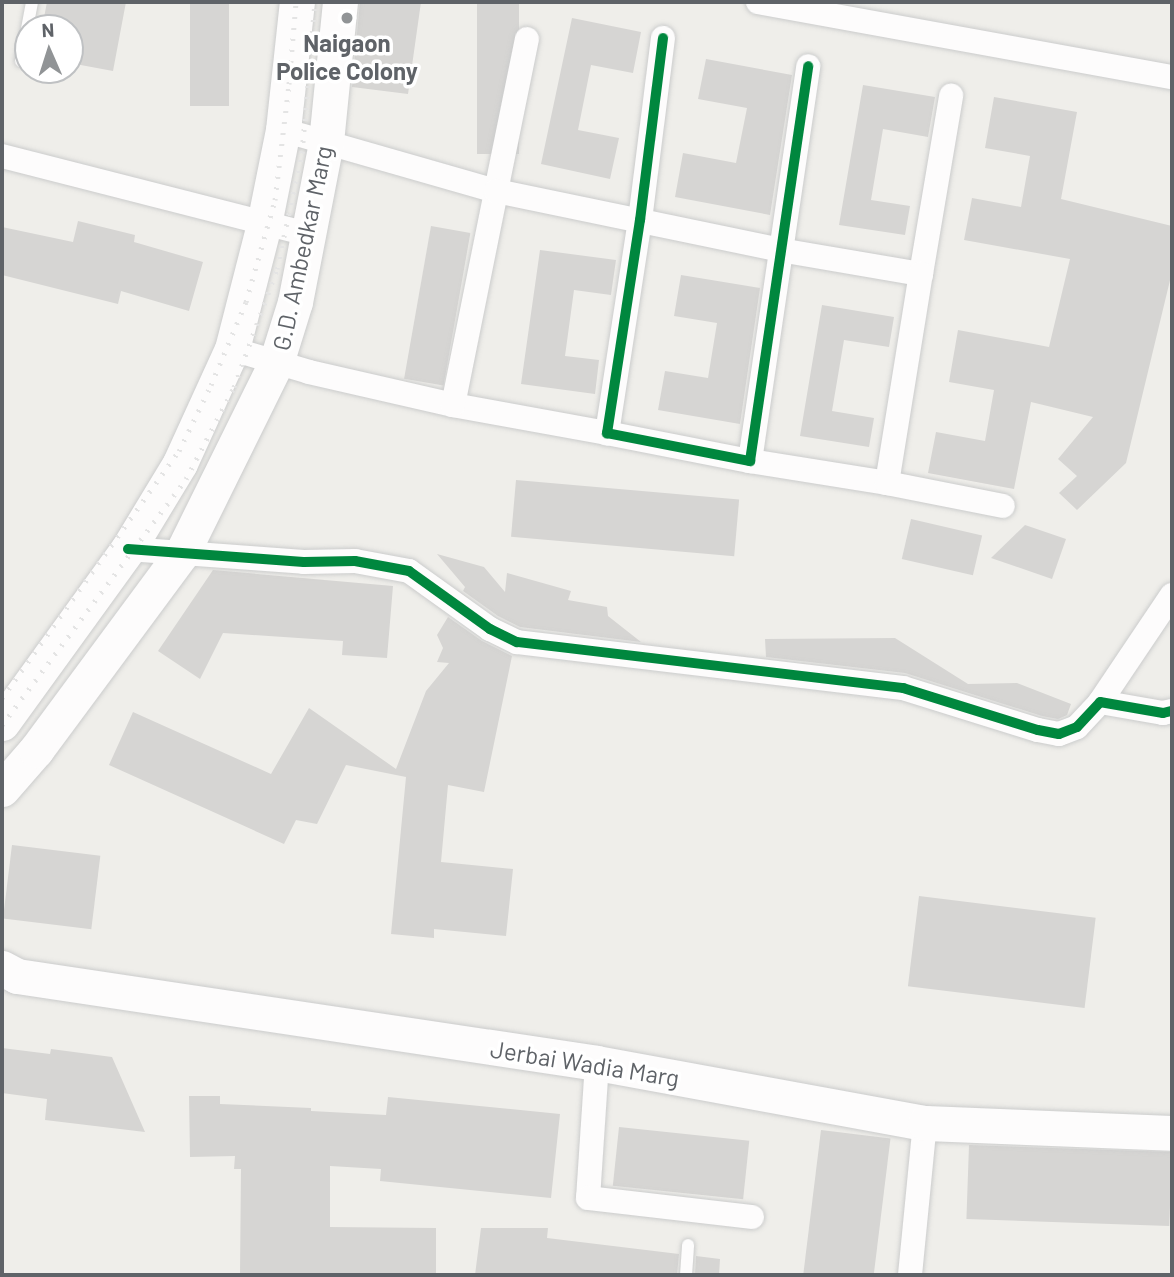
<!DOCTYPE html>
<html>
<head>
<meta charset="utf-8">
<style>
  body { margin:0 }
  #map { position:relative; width:1174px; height:1277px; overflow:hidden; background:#efeeea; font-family:Barlow,sans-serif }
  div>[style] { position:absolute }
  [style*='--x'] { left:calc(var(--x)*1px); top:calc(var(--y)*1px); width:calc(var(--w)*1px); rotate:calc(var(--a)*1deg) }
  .building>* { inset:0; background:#d6d5d3; transform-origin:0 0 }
  .roads { filter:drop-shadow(0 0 2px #cbcccc) drop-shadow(0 0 2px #cbcccc) }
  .service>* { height:12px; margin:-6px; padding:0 6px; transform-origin:6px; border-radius:6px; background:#fdfcfc }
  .minor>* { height:24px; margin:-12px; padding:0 12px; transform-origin:12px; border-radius:12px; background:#fdfcfc }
  .secondary>* { height:35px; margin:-17.5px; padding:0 17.5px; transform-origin:17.5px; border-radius:17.5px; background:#fdfcfc }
  .rail>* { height:5px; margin-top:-2.5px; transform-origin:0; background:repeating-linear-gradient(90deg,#e4e4e4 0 2px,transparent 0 11px) }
  .cycleway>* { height:10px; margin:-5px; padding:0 5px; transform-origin:5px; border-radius:5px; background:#00873e }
  .dots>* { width:19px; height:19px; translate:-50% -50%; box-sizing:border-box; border:4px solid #fff; border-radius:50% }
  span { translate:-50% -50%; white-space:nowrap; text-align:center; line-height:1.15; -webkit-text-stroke:7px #fff; paint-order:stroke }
  .poi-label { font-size:24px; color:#5f6368; font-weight:700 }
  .street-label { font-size:24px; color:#5f6368 }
  .frame { position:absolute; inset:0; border:4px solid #5f6368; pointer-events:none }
  .north { position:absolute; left:14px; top:14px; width:70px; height:70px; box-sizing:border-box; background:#fff; border:2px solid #bfc1c3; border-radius:50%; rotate:357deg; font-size:19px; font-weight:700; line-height:28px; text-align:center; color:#5f6368 }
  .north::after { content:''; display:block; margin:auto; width:24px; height:32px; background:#919496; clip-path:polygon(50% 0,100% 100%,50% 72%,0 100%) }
</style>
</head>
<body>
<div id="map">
  <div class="building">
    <div style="clip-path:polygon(47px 2px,126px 2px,113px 71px,70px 63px,70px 28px,42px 28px)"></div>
    <div style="left:190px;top:2px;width:39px;height:104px"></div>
    <div style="clip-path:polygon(360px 2px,421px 2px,408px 94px,352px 87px)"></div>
    <div style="left:477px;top:2px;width:42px;height:152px"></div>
    <div style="clip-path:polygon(572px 18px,641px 32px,633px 73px,591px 65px,578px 130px,619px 138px,610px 179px,541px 164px)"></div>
    <div style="clip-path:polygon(706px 59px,792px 75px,770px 215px,675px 197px,683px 153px,736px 163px,747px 108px,698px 99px)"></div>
    <div style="clip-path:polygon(863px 85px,935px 97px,928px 137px,883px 129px,871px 200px,910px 206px,905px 235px,839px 225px)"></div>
    <div style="clip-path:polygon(994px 97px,1077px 112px,1061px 199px,1172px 226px,1172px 272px,1126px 463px,1077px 510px,1059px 493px,1077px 476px,1058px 459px,1093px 417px,1031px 402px,1014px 489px,928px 473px,936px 432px,985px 441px,994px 390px,949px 382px,958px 330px,1049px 347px,1070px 259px,964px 240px,972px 198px,1021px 207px,1030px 156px,985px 148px)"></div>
    <div style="clip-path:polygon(78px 221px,135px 235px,134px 242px,203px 262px,189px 311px,121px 291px,118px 304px,2px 275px,2px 227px,73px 242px)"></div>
    <div style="left:431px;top:226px;width:40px;height:155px;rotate:10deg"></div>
    <div style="clip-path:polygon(540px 250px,616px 260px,611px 295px,574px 290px,565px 356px,599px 360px,595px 394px,521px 384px)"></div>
    <div style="clip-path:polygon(681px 275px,760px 288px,740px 424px,658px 410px,665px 371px,708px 378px,717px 323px,674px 316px)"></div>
    <div style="clip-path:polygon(822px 305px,894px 317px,889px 347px,844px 340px,832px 411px,874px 418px,869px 447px,800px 436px)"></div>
    <div style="left:516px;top:480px;width:224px;height:57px;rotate:5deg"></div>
    <div style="left:911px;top:519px;width:73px;height:41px;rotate:13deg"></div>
    <div style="clip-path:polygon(1025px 525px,1066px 539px,1052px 579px,991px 558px)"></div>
    <div style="clip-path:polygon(437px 554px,484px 567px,505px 592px,507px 573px,571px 591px,568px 600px,607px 607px,608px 616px,641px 642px,520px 627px,498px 616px,463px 591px,465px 587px)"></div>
    <div style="clip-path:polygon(213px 570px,393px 586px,387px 658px,342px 655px,343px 641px,223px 633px,200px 679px,158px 651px)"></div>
    <div style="clip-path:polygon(448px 617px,482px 641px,512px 656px,484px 792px,448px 785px,441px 862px,513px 869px,506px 936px,434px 929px,434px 938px,391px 934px,406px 777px,346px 765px,317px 824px,296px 820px,284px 844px,109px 765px,133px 712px,271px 774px,309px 708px,396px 769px,426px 691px,449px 663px,437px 662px,443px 648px,437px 635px)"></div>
    <div style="clip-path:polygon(895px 638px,968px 684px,1017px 683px,1071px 704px,1067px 715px,1058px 719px,1042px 716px,905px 673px,766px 657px,765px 639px)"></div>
    <div style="left:12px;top:845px;width:89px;height:74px;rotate:7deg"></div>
    <div style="left:919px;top:896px;width:178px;height:91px;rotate:7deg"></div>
    <div style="clip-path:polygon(2px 1048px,50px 1054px,51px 1049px,112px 1057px,145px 1132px,45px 1120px,47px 1099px,2px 1093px)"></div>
    <div style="clip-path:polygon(189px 1096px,220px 1096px,220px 1104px,311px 1108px,311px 1111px,386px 1115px,388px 1097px,560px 1114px,551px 1198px,380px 1181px,381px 1169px,330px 1166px,330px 1227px,436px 1228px,436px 1275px,240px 1275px,241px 1169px,234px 1169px,235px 1156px,190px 1157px)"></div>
    <div style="left:619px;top:1127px;width:131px;height:59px;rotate:6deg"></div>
    <div style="left:821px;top:1130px;width:70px;height:146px;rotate:7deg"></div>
    <div style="left:969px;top:1145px;width:203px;height:74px;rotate:2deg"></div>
    <div style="clip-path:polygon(481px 1228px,548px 1228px,547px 1238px,679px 1254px,677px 1275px,475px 1275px)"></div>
    <div style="clip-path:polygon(696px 1256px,720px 1259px,719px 1275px,695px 1275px)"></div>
  </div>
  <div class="roads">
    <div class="service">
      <div style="--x:21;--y:61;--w:60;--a:-79.4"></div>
      <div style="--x:686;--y:1275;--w:30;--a:-86"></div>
    </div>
    <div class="minor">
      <div style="--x:758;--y:2;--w:421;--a:10.3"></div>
      <div style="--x:663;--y:38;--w:183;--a:97.2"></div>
      <div style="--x:640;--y:220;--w:216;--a:98.8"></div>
      <div style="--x:607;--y:433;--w:146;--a:11.1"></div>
      <div style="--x:750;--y:461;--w:399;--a:-81.6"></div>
      <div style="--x:283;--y:130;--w:222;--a:16"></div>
      <div style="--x:496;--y:191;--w:155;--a:-78.5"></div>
      <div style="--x:2;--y:156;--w:317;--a:14.3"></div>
      <div style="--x:232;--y:349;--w:80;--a:16.6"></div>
      <div style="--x:309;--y:372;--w:148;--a:12.9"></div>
      <div style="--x:453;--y:405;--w:157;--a:10.3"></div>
      <div style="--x:453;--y:405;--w:218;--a:-78.6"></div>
      <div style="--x:496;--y:191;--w:290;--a:11.7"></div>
      <div style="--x:780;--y:250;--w:143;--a:9.7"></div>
      <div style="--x:921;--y:274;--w:181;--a:-80.4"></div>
      <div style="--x:750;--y:461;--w:139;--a:9.1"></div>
      <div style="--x:887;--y:483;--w:212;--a:-80.8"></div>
      <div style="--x:887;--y:483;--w:118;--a:11.2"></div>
      <div style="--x:128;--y:549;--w:176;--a:4.2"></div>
      <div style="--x:304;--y:562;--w:51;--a:-1.1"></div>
      <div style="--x:355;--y:561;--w:55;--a:10.5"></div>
      <div style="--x:409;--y:571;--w:100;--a:35.6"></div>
      <div style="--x:490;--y:629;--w:30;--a:26"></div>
      <div style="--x:517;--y:642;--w:389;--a:6.8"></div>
      <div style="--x:903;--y:688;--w:141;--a:17.3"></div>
      <div style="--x:1038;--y:730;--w:21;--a:11"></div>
      <div style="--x:1059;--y:734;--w:19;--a:-21"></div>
      <div style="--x:1077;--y:727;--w:34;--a:-47"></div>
      <div style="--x:1100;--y:702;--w:64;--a:9.9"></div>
      <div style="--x:1163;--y:713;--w:9;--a:-13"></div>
      <div style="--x:1100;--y:702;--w:129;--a:-56.1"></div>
      <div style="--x:597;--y:1063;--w:135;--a:93.8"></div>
      <div style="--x:588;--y:1198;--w:165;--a:6.6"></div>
      <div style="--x:910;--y:1275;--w:153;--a:-84.4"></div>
    </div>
    <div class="secondary">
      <div style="--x:2;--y:723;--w:215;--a:-54.1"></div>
      <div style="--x:128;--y:549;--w:100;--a:-58.8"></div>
      <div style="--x:180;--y:463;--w:125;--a:-65.5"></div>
      <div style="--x:232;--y:349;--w:129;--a:-75.6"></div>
      <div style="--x:264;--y:224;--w:96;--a:-78.6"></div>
      <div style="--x:283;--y:130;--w:129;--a:-83.8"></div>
      <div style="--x:2;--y:789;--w:52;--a:-48.9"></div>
      <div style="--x:36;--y:750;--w:245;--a:-53.5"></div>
      <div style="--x:182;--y:553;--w:212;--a:-63.7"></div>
      <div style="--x:276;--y:363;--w:64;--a:-72.7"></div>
      <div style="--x:295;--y:302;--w:163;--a:-79"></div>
      <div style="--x:326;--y:142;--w:141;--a:-84.3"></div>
      <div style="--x:2;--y:968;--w:17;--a:28"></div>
      <div style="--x:17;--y:976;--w:586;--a:8.53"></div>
      <div style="--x:597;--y:1063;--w:333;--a:10.4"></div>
      <div style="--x:925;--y:1123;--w:247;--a:2.3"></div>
    </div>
  </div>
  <div class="rail">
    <div style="--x:2;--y:698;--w:304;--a:-54.4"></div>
    <div style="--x:179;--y:451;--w:73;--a:-64.1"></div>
    <div style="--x:211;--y:385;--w:90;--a:-67.1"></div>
    <div style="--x:246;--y:302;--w:106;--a:-74.1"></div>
    <div style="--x:275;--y:200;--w:117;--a:-83.1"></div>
    <div style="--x:289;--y:84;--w:82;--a:-85.1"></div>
    <div style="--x:2;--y:725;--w:307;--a:-53.2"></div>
    <div style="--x:186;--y:479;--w:104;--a:-62.4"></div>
    <div style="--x:234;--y:387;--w:126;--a:-70"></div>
    <div style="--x:277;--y:269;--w:119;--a:-77.8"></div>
    <div style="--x:302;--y:153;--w:152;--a:-85.1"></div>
  </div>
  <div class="cycleway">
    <div style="--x:663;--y:38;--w:183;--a:97.2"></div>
    <div style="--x:640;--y:220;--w:216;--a:98.8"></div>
    <div style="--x:607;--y:433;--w:146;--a:11.1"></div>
    <div style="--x:750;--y:461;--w:399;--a:-81.6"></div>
    <div style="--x:128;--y:549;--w:176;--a:4.2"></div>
    <div style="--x:304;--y:562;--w:51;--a:-1.1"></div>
    <div style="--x:355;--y:561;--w:55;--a:10.5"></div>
    <div style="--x:409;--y:571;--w:100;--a:35.6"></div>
    <div style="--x:490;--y:629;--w:30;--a:26"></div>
    <div style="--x:517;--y:642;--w:389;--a:6.8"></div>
    <div style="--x:903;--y:688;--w:141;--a:17.3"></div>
    <div style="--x:1038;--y:730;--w:21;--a:11"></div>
    <div style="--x:1059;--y:734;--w:19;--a:-21"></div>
    <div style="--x:1077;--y:727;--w:34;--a:-47"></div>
    <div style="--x:1100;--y:702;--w:64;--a:9.9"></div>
    <div style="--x:1163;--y:713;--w:9;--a:-13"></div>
  </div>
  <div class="dots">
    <div style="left:347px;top:18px;background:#919496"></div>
  </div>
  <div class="poi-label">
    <span style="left:347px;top:57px">Naigaon<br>Police Colony</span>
  </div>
  <div class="street-label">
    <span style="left:302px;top:248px;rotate:-78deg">G.D. Ambedkar Marg</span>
    <span style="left:585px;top:1063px;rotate:9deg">Jerbai Wadia Marg</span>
  </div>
  <div class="frame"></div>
  <div class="north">N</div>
</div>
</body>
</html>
